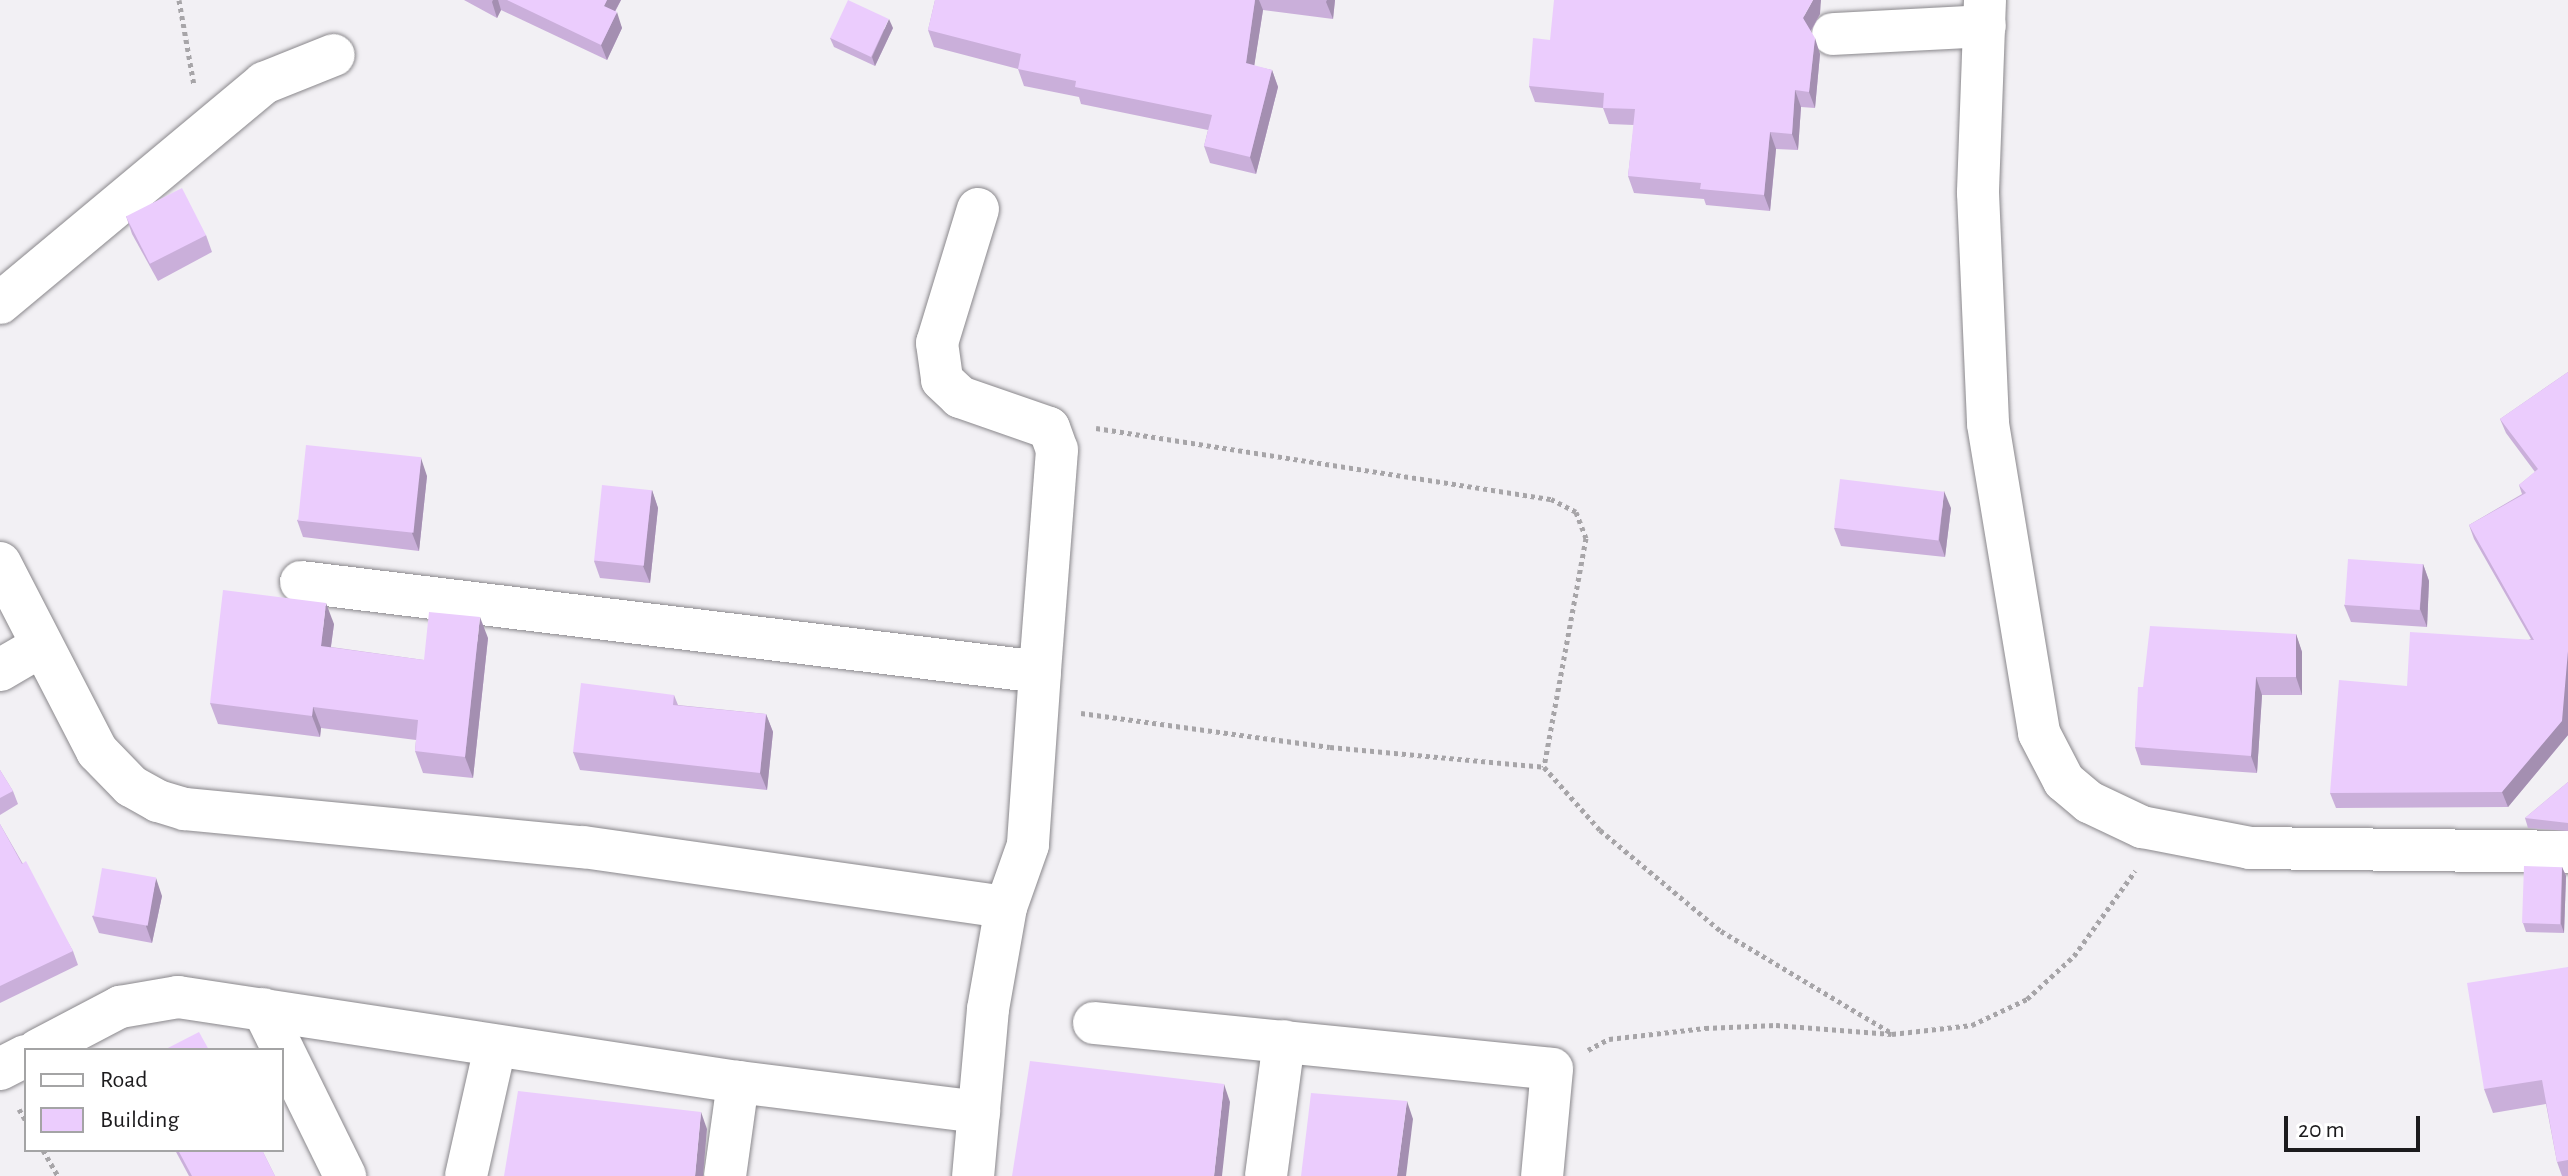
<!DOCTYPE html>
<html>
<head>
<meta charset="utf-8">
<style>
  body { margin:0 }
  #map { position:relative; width:2568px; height:1176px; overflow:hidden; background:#f2f0f4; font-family:"Alegreya Sans",sans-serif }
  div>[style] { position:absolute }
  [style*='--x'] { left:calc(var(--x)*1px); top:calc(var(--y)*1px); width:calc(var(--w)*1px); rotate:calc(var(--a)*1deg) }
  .path>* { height:5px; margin-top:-2.5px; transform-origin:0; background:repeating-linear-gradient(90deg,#a7a5a8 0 4px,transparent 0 8px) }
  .roads { filter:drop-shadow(0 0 2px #8a888c) drop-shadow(0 0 2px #8a888c) }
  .street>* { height:42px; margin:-21px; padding:0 21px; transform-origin:21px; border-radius:21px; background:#fff }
  .wall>* { inset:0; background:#caafda }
  .shaded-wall>* { inset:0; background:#a48fb1 }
  .building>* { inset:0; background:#ebccfd; transform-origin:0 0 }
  span { translate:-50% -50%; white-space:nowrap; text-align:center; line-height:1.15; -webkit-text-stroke:8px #fff; paint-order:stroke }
  .legend { position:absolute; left:24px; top:1048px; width:260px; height:104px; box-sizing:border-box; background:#fff; border:2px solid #a4a4a5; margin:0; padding:10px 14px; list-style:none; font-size:24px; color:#1c1b1d }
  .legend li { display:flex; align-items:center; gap:16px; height:40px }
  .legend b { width:40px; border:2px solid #a4a4a5 }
  .scale { position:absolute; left:2284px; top:1116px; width:136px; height:36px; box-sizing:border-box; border:4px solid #1c1b1d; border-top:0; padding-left:10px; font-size:24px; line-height:28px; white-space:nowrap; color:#1c1b1d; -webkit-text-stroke:6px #fff; paint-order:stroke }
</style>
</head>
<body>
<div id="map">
  <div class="path">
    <div style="--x:179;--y:0;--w:86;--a:80"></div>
    <div style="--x:1096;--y:428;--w:461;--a:8.9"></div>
    <div style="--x:1551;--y:499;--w:28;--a:27"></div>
    <div style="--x:1576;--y:512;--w:28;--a:69"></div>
    <div style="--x:1586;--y:538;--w:233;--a:100.4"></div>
    <div style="--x:1544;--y:767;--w:84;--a:48.4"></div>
    <div style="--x:1600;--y:830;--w:158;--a:39.9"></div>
    <div style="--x:1721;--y:931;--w:200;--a:30.9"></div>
    <div style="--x:1081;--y:713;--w:251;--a:7.8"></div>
    <div style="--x:1330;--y:747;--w:215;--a:5.3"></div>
    <div style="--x:1588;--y:1050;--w:24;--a:-28"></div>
    <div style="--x:1609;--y:1039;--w:97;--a:-6.5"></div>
    <div style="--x:1705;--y:1028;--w:71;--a:-2.4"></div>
    <div style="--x:1776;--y:1025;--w:116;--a:4.4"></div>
    <div style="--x:1892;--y:1034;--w:81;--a:-6.4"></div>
    <div style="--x:1972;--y:1025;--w:61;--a:-25.3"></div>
    <div style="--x:2027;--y:999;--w:64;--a:-42.5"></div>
    <div style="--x:2074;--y:956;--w:105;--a:-54.3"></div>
    <div style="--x:19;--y:1109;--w:14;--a:60"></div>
    <div style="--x:43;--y:1150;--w:30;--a:60"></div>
  </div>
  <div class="roads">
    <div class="street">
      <div style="--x:1985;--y:0;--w:193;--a:92.1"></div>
      <div style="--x:1978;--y:193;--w:231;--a:87.5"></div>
      <div style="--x:1988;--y:424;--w:313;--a:80.6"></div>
      <div style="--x:2039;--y:733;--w:54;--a:62.5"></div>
      <div style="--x:2064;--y:781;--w:33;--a:40"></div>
      <div style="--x:2089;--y:802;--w:59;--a:25.3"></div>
      <div style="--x:2142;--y:827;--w:110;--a:11"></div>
      <div style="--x:2250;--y:848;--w:318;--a:0.7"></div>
      <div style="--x:1833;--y:34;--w:152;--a:-3"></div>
      <div style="--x:978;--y:209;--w:140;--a:107"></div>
      <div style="--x:937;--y:343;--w:37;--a:82"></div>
      <div style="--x:942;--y:380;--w:25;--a:43"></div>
      <div style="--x:960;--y:397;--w:94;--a:19.2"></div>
      <div style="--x:1049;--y:428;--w:23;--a:70"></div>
      <div style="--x:1057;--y:450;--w:223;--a:94.4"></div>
      <div style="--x:0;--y:303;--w:344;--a:-39.8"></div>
      <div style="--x:264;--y:83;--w:75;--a:-21.8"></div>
      <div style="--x:0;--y:563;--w:212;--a:62.7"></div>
      <div style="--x:97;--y:751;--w:49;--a:45.8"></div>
      <div style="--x:131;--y:786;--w:31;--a:29"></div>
      <div style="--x:158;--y:801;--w:28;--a:17"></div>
      <div style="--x:185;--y:809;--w:400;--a:5.5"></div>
      <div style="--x:583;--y:847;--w:427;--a:8.1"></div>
      <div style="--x:1006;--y:907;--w:104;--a:100"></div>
      <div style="--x:988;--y:1009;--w:168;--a:95.1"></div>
      <div style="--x:301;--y:582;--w:744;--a:6.94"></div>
      <div style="--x:1040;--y:672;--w:173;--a:94"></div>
      <div style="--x:1028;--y:845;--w:66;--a:109.5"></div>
      <div style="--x:0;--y:670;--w:48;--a:-30.3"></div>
      <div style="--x:263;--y:1009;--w:186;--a:63.8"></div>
      <div style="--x:1094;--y:1023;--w:460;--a:5.7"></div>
      <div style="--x:1552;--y:1069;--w:107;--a:95.3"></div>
      <div style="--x:38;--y:1050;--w:93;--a:-27.7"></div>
      <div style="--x:120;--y:1007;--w:59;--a:-9.8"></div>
      <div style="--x:178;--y:997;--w:566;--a:8.63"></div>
      <div style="--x:738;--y:1082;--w:243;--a:7.1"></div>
      <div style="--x:0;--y:1069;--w:29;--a:-27"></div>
      <div style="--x:466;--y:1176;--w:132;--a:-77.3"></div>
      <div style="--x:725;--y:1176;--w:95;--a:-82.1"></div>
      <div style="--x:1266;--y:1176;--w:136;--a:-82.4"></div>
    </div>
  </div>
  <div class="wall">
    <div style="clip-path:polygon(464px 0,621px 0,615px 12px,622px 28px,607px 60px,501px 10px,497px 18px)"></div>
    <div style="clip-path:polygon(935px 0,1335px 0,1333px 19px,1263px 10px,1254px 66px,1272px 70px,1278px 87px,1256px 174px,1210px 163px,1204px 146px,1208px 130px,1081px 104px,1079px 97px,1024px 86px,1018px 69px,934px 47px,928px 30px)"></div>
    <div style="clip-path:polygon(1820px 14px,1811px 31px,1820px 54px,1815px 108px,1801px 107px,1798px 150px,1776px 149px,1770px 211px,1706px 205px,1704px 199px,1634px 193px,1628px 176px,1634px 125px,1609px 124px,1603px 108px,1535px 102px,1529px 86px,1550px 40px)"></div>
    <div style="clip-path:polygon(893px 28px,875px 66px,834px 47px,830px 38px)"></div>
    <div style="clip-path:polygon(126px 216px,206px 235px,212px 252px,158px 281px,132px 234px)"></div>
    <div style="clip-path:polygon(2568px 372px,2568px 735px,2508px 807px,2336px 808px,2330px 793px,2407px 686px,2531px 639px,2474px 539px,2469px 525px,2522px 494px,2519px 485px,2535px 472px,2506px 433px,2500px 419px)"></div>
    <div style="clip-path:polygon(427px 476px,419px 551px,303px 537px,297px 520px)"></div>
    <div style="clip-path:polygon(652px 490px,658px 508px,650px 583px,600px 578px,594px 561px)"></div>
    <div style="clip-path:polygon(1951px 508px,1945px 557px,1841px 546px,1834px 528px)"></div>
    <div style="clip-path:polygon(2423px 564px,2429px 581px,2427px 627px,2351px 622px,2344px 605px)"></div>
    <div style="clip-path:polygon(334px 624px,331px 647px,424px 660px,488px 638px,473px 778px,423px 773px,415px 751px,416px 740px,321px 728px,320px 737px,218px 724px,210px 703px)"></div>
    <div style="clip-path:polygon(2296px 634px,2302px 652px,2302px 695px,2262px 695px,2257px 773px,2141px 765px,2135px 747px,2143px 687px)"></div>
    <div style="clip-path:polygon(674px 695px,678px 705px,766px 714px,773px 732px,767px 790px,580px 770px,573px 752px)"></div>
    <div style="clip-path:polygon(0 770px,13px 791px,18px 804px,0 815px)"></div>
    <div style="clip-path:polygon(2568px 782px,2568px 831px,2528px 828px,2525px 818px)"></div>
    <div style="clip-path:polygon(0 824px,73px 951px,78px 965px,0 1003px)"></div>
    <div style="clip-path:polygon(2562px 867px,2566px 876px,2564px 933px,2526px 932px,2523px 923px)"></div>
    <div style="clip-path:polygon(162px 896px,152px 943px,99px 933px,92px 916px)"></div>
    <div style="clip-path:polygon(2568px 967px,2568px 1176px,2562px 1176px,2557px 1162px,2546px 1104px,2493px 1113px,2484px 1089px)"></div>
    <div style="clip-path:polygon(175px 1150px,262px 1150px,275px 1176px,189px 1176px)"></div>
  </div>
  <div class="shaded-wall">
    <div style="clip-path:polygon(493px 0,498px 0,501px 10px,497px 18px,492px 2px)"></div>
    <div style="clip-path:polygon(607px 0,621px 0,609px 22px,604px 6px)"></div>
    <div style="clip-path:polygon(1255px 0,1259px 0,1263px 10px,1252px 80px,1246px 63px)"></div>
    <div style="clip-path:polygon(1327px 0,1335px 0,1333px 19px,1326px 2px)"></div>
    <div style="clip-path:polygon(1813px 0,1821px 0,1820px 14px,1809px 34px,1803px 18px)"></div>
    <div style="clip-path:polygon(617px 12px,622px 28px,607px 60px,601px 45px)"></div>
    <div style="clip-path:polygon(889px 19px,893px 28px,875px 66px,872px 57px)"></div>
    <div style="clip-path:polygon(1815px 38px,1820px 54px,1815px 108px,1809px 92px)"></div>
    <div style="clip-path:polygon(1272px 70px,1278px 87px,1256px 174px,1250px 157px)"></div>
    <div style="clip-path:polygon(1795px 90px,1801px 107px,1798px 150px,1792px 134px)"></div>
    <div style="clip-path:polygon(1770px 132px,1776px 149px,1770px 211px,1764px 195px)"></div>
    <div style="clip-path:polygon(421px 458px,427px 476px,419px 551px,412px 533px)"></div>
    <div style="clip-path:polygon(652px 490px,658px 508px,650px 583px,643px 566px)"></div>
    <div style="clip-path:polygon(1944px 491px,1951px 508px,1945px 557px,1939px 540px)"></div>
    <div style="clip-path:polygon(2423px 564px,2429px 581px,2427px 627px,2420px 609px)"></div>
    <div style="clip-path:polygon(326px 603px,334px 624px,328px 667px,321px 646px)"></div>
    <div style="clip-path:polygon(480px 617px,488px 638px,473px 778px,465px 757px)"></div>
    <div style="clip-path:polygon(2296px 634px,2302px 652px,2302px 695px,2296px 677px)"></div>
    <div style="clip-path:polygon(2568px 651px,2568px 735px,2508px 807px,2502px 792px)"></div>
    <div style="clip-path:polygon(2256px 677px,2262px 695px,2257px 773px,2251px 756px)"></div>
    <div style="clip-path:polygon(313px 707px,321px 728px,320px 737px,312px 716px)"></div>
    <div style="clip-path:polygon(766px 714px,773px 732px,767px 790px,760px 773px)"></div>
    <div style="clip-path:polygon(2562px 867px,2566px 876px,2564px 933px,2561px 924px)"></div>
    <div style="clip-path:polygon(156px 878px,162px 896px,152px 943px,146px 926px)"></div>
    <div style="clip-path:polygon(1224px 1084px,1230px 1102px,1222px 1176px,1214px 1176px)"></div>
    <div style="clip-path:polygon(1407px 1101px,1413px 1119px,1406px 1176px,1397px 1176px)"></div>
    <div style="clip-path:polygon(701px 1112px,707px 1129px,703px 1176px,695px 1176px)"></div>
  </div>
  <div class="building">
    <div style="clip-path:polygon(507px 0,607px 0,604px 6px,617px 12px,601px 45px)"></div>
    <div style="left:848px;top:0;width:45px;height:42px;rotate:25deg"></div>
    <div style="clip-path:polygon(935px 0,1255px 0,1246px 63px,1272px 70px,1250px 157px,1204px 146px,1212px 115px,1075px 87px,1076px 81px,1018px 69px,1021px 54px,928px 30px)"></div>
    <div style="clip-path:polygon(1554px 0,1813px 0,1803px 18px,1815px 38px,1809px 92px,1795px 90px,1792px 134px,1770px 132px,1764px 195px,1700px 189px,1701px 183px,1628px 176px,1635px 109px,1603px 108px,1604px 93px,1529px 86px,1533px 38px,1550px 40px)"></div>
    <div style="left:182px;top:188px;width:53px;height:63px;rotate:63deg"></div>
    <div style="clip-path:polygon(2568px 372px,2568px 651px,2562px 721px,2502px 792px,2330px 793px,2339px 680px,2407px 686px,2410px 632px,2534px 640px,2469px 525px,2526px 493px,2519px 485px,2538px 469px,2500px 419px)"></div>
    <div style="left:306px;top:445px;width:116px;height:76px;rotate:6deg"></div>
    <div style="left:1840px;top:479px;width:105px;height:49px;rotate:7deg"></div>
    <div style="left:602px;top:485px;width:50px;height:76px;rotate:6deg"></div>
    <div style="left:2348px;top:559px;width:75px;height:46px;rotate:4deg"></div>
    <div style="clip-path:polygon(223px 590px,326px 603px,321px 646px,424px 660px,429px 612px,480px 617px,465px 757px,415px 751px,418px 720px,313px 707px,312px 716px,210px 703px)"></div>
    <div style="clip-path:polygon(2150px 626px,2296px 634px,2296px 677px,2256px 677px,2251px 756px,2135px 747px,2138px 687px,2143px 687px)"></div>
    <div style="clip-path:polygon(581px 683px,674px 695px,673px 705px,766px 714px,760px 773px,573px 752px)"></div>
    <div style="clip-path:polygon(0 770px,13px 791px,0 798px)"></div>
    <div style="clip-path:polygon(2568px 782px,2568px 823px,2525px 818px)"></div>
    <div style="clip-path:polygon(0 824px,22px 864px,26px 861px,73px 951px,0 986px)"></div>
    <div style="left:2524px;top:866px;width:38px;height:57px;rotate:2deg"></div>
    <div style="left:102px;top:868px;width:55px;height:49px;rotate:10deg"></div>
    <div style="clip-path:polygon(2568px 967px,2568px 1160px,2557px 1162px,2542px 1080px,2484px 1089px,2467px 983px)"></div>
    <div style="clip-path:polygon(199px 1032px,209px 1050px,164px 1050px)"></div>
    <div style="clip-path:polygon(1030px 1061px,1224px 1084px,1214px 1176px,1012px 1176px)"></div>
    <div style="clip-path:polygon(518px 1091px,701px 1112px,695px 1176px,504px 1176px)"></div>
    <div style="clip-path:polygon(1311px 1093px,1407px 1101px,1397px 1176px,1301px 1176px)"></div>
    <div style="clip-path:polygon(178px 1150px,262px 1150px,275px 1176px,192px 1176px)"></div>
  </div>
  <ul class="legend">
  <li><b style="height:10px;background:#fff"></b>Road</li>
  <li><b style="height:22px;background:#ebccfd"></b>Building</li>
  </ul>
  <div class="scale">20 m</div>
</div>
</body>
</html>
